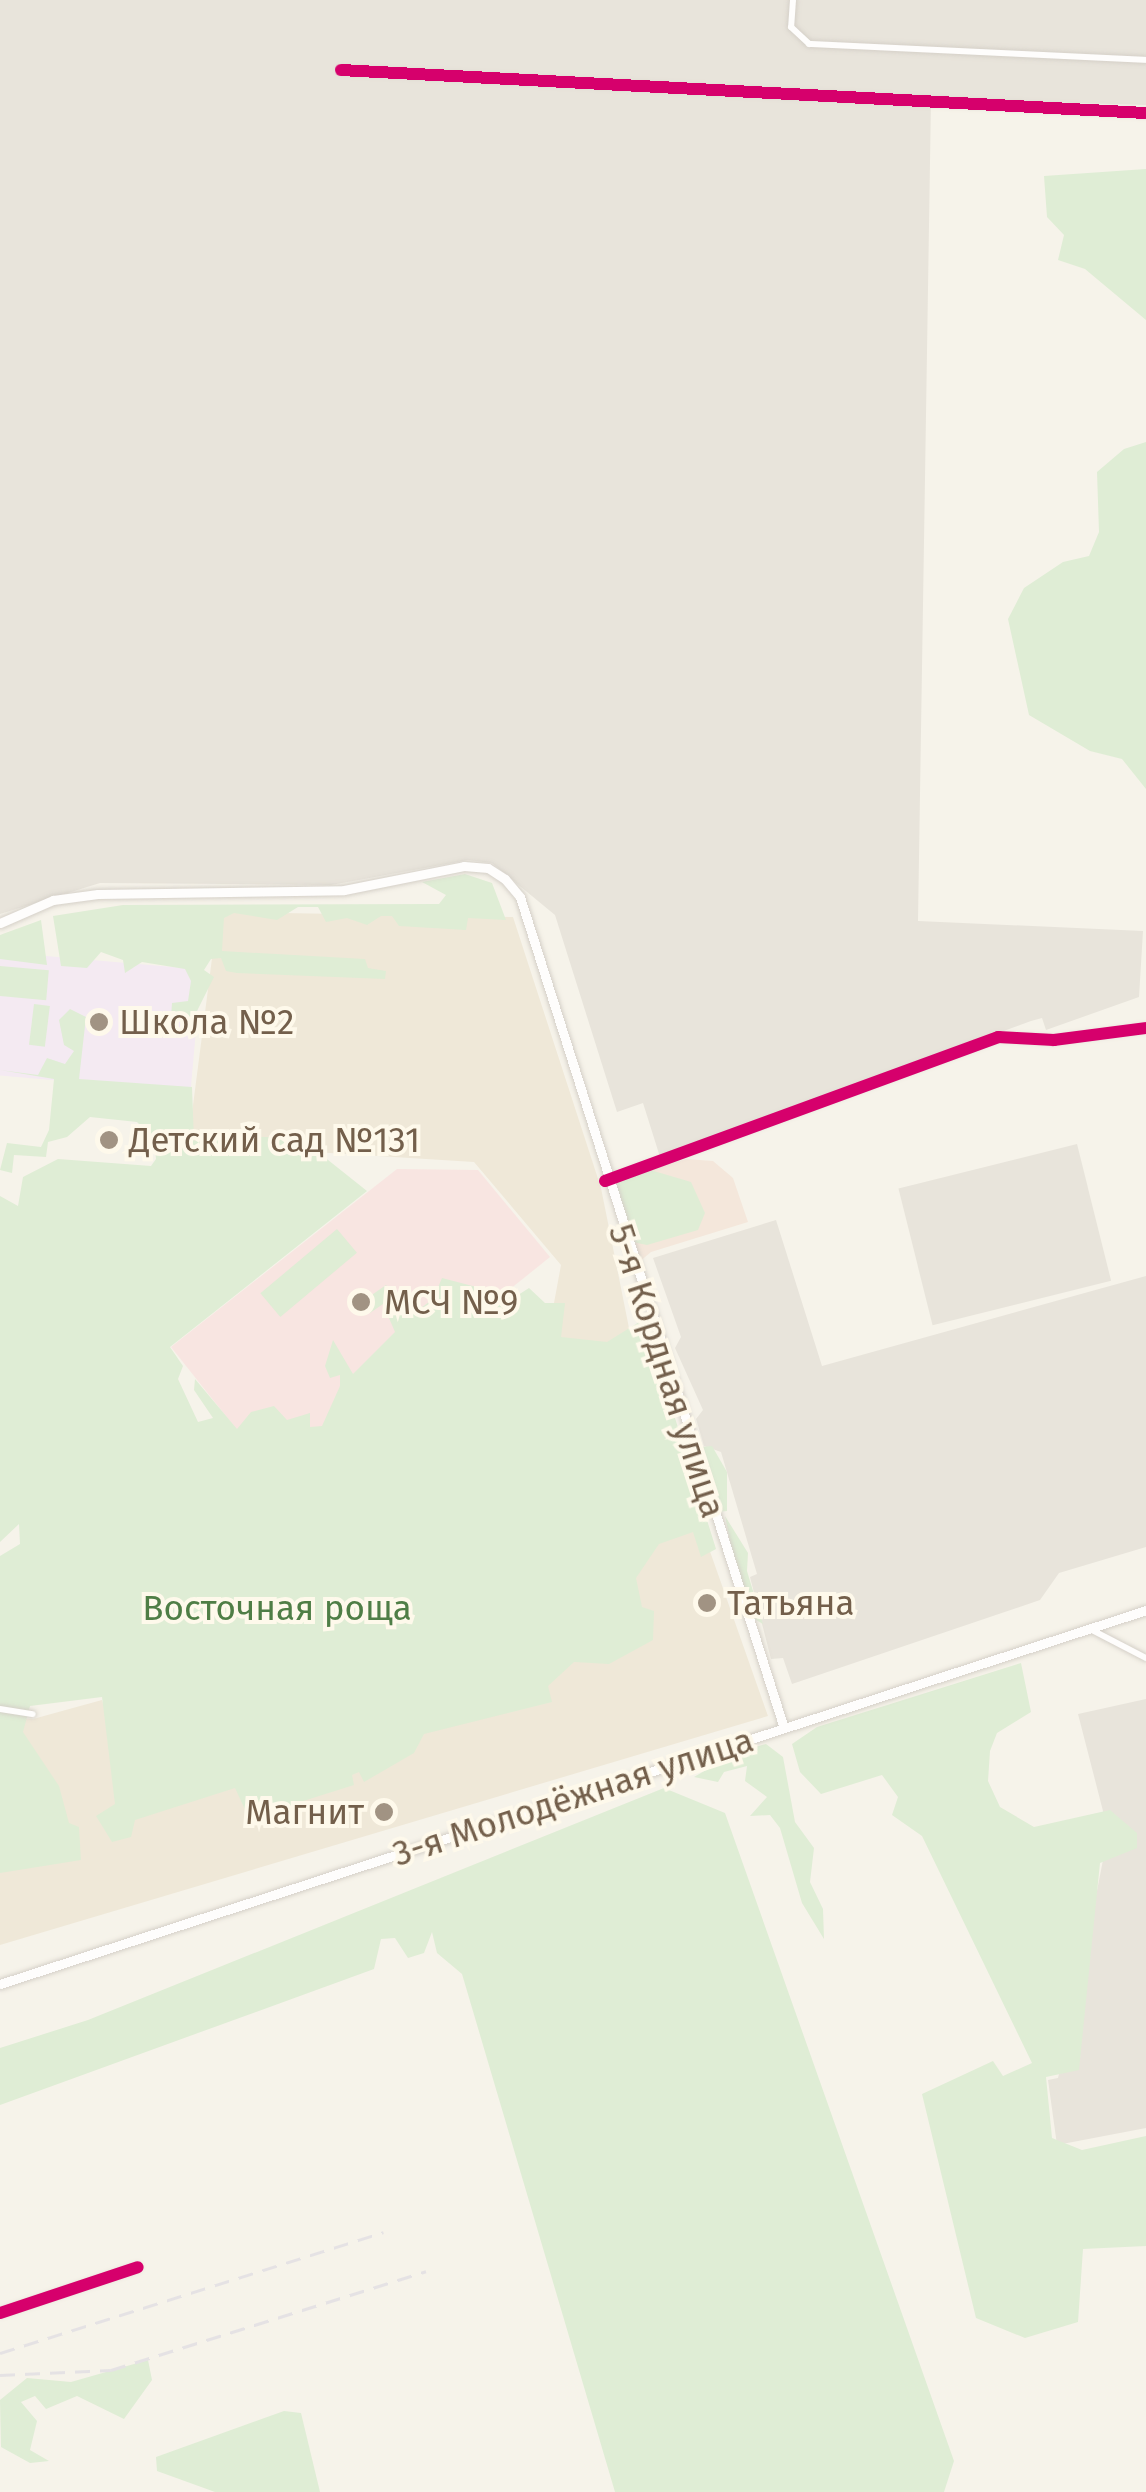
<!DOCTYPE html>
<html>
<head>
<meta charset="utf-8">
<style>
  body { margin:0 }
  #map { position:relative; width:1146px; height:2492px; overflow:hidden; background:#f6f3ea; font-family:"Fira Sans",sans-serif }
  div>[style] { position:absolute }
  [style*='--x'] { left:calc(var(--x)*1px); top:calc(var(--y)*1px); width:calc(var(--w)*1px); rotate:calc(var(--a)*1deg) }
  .residential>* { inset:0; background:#efe8d8 }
  .commercial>* { inset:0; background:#f4e7db }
  .industrial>* { inset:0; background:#e8e4db; transform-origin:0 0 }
  .education>* { inset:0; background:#f4eaf2; transform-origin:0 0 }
  .medical>* { inset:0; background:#f8e5e1 }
  .green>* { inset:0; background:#dfedd5; transform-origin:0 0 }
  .roads { filter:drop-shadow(0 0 2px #d5d0c8) drop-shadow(0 0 2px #d5d0c8) }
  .street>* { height:6px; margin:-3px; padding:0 3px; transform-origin:3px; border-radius:3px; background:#fefdfc }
  .secondary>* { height:9px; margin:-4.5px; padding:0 4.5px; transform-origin:4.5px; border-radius:4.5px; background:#fefdfc }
  .rail>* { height:2.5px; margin-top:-1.25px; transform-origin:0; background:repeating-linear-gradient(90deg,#e5e2e4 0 15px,transparent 0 25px) }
  .cycleway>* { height:12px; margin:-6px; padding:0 6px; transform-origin:6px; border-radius:6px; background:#d6006c }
  .dots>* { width:28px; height:28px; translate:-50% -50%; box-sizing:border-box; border:5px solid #fef9eb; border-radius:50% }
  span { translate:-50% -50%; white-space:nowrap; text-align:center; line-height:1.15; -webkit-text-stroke:8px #fef9eb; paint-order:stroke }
  .poi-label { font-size:35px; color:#735f4b }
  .left { translate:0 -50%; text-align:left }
  .right { translate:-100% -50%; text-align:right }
  .street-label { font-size:35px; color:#735f4b }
  .park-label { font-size:35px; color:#4f7e46 }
</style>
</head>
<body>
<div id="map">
  <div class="residential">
    <div style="clip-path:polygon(218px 912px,513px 917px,601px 1188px,632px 1343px,547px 1341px,561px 1265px,474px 1162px,188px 1144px)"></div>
    <div style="clip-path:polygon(700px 1523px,768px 1716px,0 1945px,0 1717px,33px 1719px,102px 1700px,134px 1819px,624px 1545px)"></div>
  </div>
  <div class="commercial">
    <div style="clip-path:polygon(686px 1159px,713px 1161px,733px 1178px,748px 1222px,651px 1252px,638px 1263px,612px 1181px)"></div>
  </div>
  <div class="industrial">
    <div style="clip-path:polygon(0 0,1146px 0,1146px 105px,931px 99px,918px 921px,1143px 931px,1139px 997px,1046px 1030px,1042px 1018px,1031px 1021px,660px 1157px,643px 1103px,617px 1112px,555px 915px,492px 863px,468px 860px,331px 885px,100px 883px,0 914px)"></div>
    <div style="left:1077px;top:1144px;width:141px;height:184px;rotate:76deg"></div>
    <div style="clip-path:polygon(776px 1220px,822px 1366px,1146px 1276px,1146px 1547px,1059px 1573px,1040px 1600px,792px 1684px,783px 1658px,771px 1659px,750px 1577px,757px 1574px,721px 1452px,704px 1446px,696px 1419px,703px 1410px,675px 1348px,681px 1337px,653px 1258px)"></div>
    <div style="clip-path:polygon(1146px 1699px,1146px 2128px,1057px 2145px,1048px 2080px,1058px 2078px,1070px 2029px,1103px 1860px,1096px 1859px,1103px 1811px,1078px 1714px)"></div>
  </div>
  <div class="education">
    <div style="left:0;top:952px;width:202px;height:123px;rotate:5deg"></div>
  </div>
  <div class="medical">
    <div style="clip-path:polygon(397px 1169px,478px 1170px,550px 1257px,275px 1478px,171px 1347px)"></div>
  </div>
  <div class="green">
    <div style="clip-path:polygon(1146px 169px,1146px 320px,1085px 269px,1058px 260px,1064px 235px,1047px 217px,1044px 176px)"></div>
    <div style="clip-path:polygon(1146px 442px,1146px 789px,1122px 759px,1090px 751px,1029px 715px,1008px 619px,1024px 588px,1063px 562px,1089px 556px,1099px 532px,1097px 472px,1124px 449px)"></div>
    <div style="clip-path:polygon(465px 874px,492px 883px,506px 920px,468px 918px,466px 930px,399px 926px,392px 916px,381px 916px,367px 925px,347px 918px,326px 922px,318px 907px,298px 907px,277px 920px,234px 913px,224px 918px,222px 951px,365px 959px,368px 968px,386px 971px,385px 979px,237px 973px,226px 971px,221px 958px,211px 959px,204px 970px,214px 977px,193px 1019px,171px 1017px,172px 1003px,188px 1001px,191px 981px,185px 969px,142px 962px,125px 973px,123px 960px,101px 952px,87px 968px,61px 966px,53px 916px,123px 905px,439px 904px,446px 895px,422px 882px)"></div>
    <div style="clip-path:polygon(41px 920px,47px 965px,0 959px,0 935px)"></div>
    <div style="left:0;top:966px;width:49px;height:30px;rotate:5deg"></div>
    <div style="left:34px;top:1004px;width:16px;height:41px;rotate:7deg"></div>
    <div style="clip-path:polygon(70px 1009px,86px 1017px,79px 1079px,192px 1087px,194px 1141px,206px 1136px,317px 1138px,318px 1152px,367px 1191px,170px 1347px,183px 1366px,178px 1379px,198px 1422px,213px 1418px,194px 1390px,195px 1379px,237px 1429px,251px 1412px,274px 1406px,287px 1420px,310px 1413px,310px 1427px,322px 1426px,340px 1386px,340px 1375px,330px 1378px,325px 1366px,333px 1340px,353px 1374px,395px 1332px,383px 1304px,370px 1313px,366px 1299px,386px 1285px,404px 1309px,413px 1301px,421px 1308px,433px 1299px,442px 1278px,515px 1297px,529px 1288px,545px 1303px,565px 1303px,561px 1337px,607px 1342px,644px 1319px,716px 1549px,701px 1557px,693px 1532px,659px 1544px,636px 1578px,642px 1607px,654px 1611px,653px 1640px,609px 1664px,574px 1662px,548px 1686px,552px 1702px,424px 1734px,414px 1753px,364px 1782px,359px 1772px,352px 1775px,354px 1785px,249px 1818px,235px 1788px,135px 1820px,131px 1837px,112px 1842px,96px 1816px,115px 1804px,102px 1697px,30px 1706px,23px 1732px,59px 1786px,69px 1823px,79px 1827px,81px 1860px,0 1873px,0 1556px,20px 1544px,19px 1524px,0 1542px,0 1196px,18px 1206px,23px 1177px,58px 1159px,151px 1166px,156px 1159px,154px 1139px,137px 1122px,90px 1117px,67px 1137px,48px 1142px,46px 1157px,14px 1155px,12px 1173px,0 1170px,7px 1143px,41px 1147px,49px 1130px,54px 1079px,0 1070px,38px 1075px,47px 1058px,65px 1064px,74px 1051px,64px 1045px,59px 1020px)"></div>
    <div style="clip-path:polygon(647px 1169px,691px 1182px,705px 1213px,698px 1230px,647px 1245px,627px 1241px,611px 1183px)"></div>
    <div style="left:337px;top:1229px;width:31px;height:100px;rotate:50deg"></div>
    <div style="clip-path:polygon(712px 1446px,727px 1472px,727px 1511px,718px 1512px,702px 1463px,701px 1447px)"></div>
    <div style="clip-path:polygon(725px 1516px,748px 1553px,747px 1571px,763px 1624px,749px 1616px,739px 1586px)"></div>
    <div style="clip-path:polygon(1021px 1663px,1031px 1712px,997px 1733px,990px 1751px,988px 1781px,1000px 1807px,1034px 1827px,1110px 1810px,1137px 1833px,1137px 1848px,1100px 1863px,1079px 2070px,1046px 2077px,1052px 2138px,1082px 2150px,1146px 2136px,1146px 2246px,1083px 2249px,1078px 2322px,1025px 2338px,976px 2318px,922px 2094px,993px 2061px,1003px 2076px,1032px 2063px,922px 1836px,892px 1815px,898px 1797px,882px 1775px,821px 1794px,800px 1772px,792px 1744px,817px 1727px)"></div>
    <div style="clip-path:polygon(766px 1744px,783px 1757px,795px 1822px,814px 1848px,810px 1882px,823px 1909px,824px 1939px,802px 1903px,780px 1828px,770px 1815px,750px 1816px,767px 1797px,745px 1781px,747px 1766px,724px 1772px,718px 1782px,694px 1777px,737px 1752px)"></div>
    <div style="clip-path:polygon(664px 1788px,725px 1813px,954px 2461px,944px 2492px,615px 2492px,462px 1974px,437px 1953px,432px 1932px,424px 1953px,408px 1958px,395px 1938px,381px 1939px,374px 1969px,0 2105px,0 2048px,88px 2020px)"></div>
    <div style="clip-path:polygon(148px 2360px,152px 2380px,124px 2419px,77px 2396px,46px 2409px,35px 2396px,21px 2402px,37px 2421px,30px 2450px,49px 2461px,30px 2463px,1px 2447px,0 2400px,27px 2378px,71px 2382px)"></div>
    <div style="clip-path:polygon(284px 2411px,301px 2413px,320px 2492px,215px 2492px,157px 2471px,156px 2457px)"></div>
  </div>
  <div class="roads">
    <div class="street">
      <div style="--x:793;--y:0;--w:27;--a:94"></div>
      <div style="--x:791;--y:27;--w:25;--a:43"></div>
      <div style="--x:809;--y:44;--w:337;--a:2.7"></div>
      <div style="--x:341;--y:70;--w:806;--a:3.06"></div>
      <div style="--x:605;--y:1181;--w:419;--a:-20.1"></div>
      <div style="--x:998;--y:1037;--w:56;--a:3.1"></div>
      <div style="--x:1054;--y:1040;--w:93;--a:-7.4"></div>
      <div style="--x:1090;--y:1629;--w:63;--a:27.4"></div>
      <div style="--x:0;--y:1709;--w:33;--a:9"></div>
      <div style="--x:0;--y:2313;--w:145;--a:-18.4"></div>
    </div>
    <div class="secondary">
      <div style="--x:0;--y:923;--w:58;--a:-23.5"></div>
      <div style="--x:53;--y:900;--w:45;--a:-7.6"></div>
      <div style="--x:98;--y:894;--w:246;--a:-0.9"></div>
      <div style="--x:344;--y:890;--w:122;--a:-11.3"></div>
      <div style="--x:464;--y:866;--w:24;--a:5"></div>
      <div style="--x:488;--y:868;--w:20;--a:33"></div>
      <div style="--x:505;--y:879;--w:23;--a:50"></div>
      <div style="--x:520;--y:897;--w:872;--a:72.38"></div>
      <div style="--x:0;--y:1984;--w:1205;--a:-18.07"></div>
    </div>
  </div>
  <div class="rail">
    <div style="--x:0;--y:2353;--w:402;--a:-17.5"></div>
    <div style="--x:0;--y:2375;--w:111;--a:-2.6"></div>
    <div style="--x:111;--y:2370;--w:330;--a:-17.4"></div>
  </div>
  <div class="cycleway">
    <div style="--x:341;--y:70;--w:806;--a:3.06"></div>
    <div style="--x:605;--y:1181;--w:419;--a:-20.1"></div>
    <div style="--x:998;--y:1037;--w:56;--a:3.1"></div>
    <div style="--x:1054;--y:1040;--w:93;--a:-7.4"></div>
    <div style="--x:0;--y:2313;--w:145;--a:-18.4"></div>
  </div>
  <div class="dots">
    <div style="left:99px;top:1022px;background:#a19383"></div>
    <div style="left:109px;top:1140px;background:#a19383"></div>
    <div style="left:361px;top:1302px;background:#a19383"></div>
    <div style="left:707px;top:1603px;background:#a19383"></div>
    <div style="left:384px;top:1812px;background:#a19383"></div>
  </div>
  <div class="poi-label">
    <span class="left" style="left:119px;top:1022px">Школа №2</span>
    <span class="left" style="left:129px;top:1140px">Детский сад №131</span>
    <span class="left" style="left:384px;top:1302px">МСЧ №9</span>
    <span class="left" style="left:727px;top:1603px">Татьяна</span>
    <span class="right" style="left:364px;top:1812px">Магнит</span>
  </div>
  <div class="street-label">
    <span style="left:667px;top:1371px;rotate:72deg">5-я Кордная улица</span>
    <span style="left:573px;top:1797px;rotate:-18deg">3-я Молодёжная улица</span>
  </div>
  <div class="park-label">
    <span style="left:277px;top:1608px">Восточная роща</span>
  </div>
</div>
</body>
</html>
